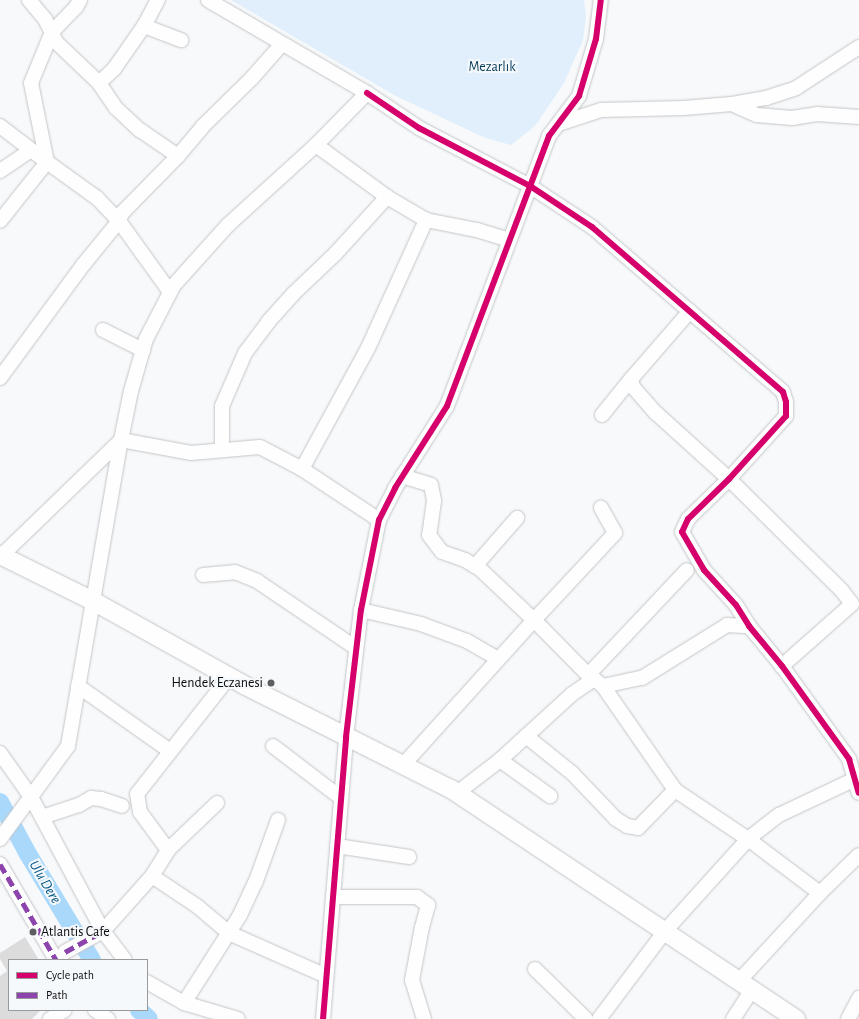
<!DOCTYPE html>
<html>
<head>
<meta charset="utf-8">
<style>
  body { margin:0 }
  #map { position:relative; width:859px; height:1019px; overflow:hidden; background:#f7f9fb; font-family:"Alegreya Sans",sans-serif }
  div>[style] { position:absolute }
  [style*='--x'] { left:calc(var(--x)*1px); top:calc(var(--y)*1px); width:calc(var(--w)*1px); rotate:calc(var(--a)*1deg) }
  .green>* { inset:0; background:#e0effb }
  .river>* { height:18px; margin:-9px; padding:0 9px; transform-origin:9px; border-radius:9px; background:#aad8fb }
  .building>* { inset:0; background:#dcdcdd }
  .roads { filter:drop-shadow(0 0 1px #c4c5c7) drop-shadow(0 0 1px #c4c5c7) }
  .minor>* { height:14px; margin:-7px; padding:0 7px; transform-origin:7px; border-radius:7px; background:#fefefe }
  .major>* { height:18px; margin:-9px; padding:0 9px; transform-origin:9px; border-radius:9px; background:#fefefe }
  .quiet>* { height:5px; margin-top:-2.5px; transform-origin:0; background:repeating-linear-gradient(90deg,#8e44ad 0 10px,transparent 0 15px) }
  .cycleway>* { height:6px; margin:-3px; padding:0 3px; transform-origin:3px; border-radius:3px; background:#d6006c }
  .dots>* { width:11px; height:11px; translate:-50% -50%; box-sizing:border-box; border:2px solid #f6f9fc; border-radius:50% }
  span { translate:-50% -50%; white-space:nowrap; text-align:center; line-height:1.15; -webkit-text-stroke:4px #f6f9fc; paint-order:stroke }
  .park-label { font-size:14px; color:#063b5a }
  .poi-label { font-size:14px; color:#0a0b0c }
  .right { translate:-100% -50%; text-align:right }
  .left { translate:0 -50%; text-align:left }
  .water-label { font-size:15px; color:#085784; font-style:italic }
  .legend { position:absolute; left:8px; top:959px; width:140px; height:52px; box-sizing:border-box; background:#f6f9fc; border:1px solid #989a9c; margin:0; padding:5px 7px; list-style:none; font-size:12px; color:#0a0b0c }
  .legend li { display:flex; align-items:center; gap:8px; height:20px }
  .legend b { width:20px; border:1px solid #989a9c }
</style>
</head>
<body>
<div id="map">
  <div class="green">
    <div style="clip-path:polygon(231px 0,584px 0,586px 15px,583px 40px,564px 83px,535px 126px,511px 145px,483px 137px,394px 95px)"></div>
  </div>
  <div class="river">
    <div style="--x:0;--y:802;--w:59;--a:61.7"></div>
    <div style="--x:28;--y:854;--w:124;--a:58.9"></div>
    <div style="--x:139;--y:1010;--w:13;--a:42"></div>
  </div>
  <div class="building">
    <div style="clip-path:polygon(25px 937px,39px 960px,9px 960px,9px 1010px,41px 1010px,32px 1019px,0 1019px,0 976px,7px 971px,0 959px,0 953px)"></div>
  </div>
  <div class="roads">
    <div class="minor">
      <div style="--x:29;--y:0;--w:25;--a:50"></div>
      <div style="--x:45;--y:19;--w:25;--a:64"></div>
      <div style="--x:56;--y:42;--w:59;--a:43.6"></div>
      <div style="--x:99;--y:83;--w:21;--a:-43"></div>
      <div style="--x:114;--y:69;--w:52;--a:-55.1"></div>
      <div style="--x:144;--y:26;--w:30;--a:-62"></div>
      <div style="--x:80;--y:0;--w:8;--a:120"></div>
      <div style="--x:76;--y:7;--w:35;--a:134"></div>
      <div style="--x:52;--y:32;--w:55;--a:112.4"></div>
      <div style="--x:31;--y:83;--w:81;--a:78.6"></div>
      <div style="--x:47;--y:162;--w:62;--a:35.8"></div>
      <div style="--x:97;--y:198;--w:32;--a:46"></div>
      <div style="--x:119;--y:221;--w:87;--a:54.3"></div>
      <div style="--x:144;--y:26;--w:40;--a:21"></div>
      <div style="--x:99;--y:83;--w:30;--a:56"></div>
      <div style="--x:116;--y:108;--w:33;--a:43"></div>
      <div style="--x:140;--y:130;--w:46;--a:34.4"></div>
      <div style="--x:367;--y:93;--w:63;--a:33.9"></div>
      <div style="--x:419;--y:128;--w:125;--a:27.6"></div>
      <div style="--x:530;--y:186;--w:74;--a:33.5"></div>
      <div style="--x:592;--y:227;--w:252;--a:40.8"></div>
      <div style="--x:783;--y:392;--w:10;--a:73"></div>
      <div style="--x:786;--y:402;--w:14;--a:90"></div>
      <div style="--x:786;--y:416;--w:85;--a:132.1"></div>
      <div style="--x:729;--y:479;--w:57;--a:135.7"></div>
      <div style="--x:688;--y:519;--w:14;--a:115"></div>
      <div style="--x:682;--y:532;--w:44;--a:59.9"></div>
      <div style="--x:704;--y:570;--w:47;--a:47.6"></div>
      <div style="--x:736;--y:605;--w:25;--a:58"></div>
      <div style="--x:749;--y:626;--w:52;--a:50.5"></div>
      <div style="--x:782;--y:666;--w:115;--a:54.2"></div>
      <div style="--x:849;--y:759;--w:35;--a:74"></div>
      <div style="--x:732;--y:104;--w:27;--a:24"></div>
      <div style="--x:757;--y:115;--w:35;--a:5"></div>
      <div style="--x:792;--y:118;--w:25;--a:-9"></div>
      <div style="--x:817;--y:114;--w:42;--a:4.1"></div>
      <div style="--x:558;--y:124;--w:45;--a:-18"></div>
      <div style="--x:601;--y:110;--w:83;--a:-1.4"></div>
      <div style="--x:684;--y:108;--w:48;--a:-4.8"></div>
      <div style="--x:732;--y:104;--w:35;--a:-10"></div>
      <div style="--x:766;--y:98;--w:32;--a:-18"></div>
      <div style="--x:796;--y:88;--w:75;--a:-33.1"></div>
      <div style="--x:0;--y:126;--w:59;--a:37.5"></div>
      <div style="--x:47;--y:162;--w:75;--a:128.5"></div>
      <div style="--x:316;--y:145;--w:88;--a:36.2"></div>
      <div style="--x:387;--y:197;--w:45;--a:30.5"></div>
      <div style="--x:426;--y:220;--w:52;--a:11.1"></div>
      <div style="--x:477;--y:230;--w:34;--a:17"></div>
      <div style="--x:0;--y:171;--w:37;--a:-34"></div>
      <div style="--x:690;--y:311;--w:90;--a:130.9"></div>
      <div style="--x:631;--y:379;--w:8;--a:76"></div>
      <div style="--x:633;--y:387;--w:35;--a:49"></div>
      <div style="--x:656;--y:413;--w:98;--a:42.1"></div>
      <div style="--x:729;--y:479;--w:159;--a:44.7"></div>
      <div style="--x:842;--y:591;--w:16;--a:52"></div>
      <div style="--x:852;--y:604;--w:94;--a:138.5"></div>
      <div style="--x:103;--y:330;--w:45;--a:26.6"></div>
      <div style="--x:0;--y:378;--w:140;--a:-53.7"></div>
      <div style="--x:83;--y:265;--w:57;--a:-50.7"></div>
      <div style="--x:119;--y:221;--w:9;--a:-69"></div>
      <div style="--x:122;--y:213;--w:80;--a:-45.5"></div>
      <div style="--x:178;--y:156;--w:38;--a:-50"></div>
      <div style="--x:202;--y:127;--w:70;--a:-44.4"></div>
      <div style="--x:252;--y:78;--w:45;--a:-48.6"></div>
      <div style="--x:602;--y:415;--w:46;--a:-51.1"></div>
      <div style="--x:222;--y:450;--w:44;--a:-90"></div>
      <div style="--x:222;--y:406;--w:58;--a:-66.5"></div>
      <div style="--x:245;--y:353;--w:39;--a:-53"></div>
      <div style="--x:268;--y:322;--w:38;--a:-48"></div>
      <div style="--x:293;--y:294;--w:59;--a:-43.6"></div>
      <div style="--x:336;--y:253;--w:76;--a:-47.7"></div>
      <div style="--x:302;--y:469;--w:138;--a:-61.4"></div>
      <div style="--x:368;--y:348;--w:141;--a:-65.6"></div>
      <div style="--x:402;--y:476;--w:30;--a:17"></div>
      <div style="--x:431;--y:485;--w:16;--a:79"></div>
      <div style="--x:434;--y:501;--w:34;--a:98"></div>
      <div style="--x:429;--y:535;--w:21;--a:53"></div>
      <div style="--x:442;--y:552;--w:24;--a:19"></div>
      <div style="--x:465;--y:560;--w:17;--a:31"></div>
      <div style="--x:480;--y:569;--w:74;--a:43.4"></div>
      <div style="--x:534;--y:620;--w:119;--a:-47"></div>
      <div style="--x:615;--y:533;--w:29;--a:-119"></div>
      <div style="--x:0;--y:557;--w:168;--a:-44"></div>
      <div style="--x:121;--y:440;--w:50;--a:-78.5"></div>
      <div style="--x:131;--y:391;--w:54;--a:-73.9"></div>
      <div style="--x:146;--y:339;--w:61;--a:-62.6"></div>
      <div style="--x:174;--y:285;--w:81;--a:-48"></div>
      <div style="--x:228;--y:225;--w:119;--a:-42.3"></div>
      <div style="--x:316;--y:145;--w:73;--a:-45.6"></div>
      <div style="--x:367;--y:93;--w:184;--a:-149.7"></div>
      <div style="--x:475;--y:566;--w:64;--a:-48.8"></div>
      <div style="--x:203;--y:575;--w:32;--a:-5"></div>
      <div style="--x:235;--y:572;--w:24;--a:22"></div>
      <div style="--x:257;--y:581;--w:120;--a:34.1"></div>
      <div style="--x:361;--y:610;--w:62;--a:13.1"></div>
      <div style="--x:421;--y:624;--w:49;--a:20.3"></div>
      <div style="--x:467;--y:641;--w:36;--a:30"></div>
      <div style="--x:588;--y:675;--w:144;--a:-46.7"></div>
      <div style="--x:78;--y:686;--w:113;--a:35.2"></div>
      <div style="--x:603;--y:686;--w:40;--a:-12"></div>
      <div style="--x:642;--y:678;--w:100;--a:-31.9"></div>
      <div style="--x:727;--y:625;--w:22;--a:3"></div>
      <div style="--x:526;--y:736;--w:59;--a:38.8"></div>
      <div style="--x:572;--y:773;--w:64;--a:46.3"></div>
      <div style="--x:616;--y:819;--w:13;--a:32"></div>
      <div style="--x:627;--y:826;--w:11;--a:10"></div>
      <div style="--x:638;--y:828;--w:53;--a:-45.8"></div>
      <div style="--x:273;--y:746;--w:86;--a:37.4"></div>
      <div style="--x:0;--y:753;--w:54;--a:54.8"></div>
      <div style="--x:31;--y:797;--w:152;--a:61.8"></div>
      <div style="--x:103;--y:931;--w:74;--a:-48.3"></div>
      <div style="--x:152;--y:876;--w:31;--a:-58"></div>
      <div style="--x:168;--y:850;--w:47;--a:-126.4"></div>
      <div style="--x:140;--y:812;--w:18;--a:-99"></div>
      <div style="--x:137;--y:794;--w:149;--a:-51.8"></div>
      <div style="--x:500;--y:760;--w:62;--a:35.8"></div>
      <div style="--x:403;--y:765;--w:195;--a:-47.9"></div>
      <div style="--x:534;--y:620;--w:77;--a:45.5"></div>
      <div style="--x:588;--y:675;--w:19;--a:36"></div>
      <div style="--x:603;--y:686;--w:126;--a:55.3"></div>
      <div style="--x:675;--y:790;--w:88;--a:33.9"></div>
      <div style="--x:748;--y:839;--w:39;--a:-38"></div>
      <div style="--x:779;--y:815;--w:84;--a:-25.3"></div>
      <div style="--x:457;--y:793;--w:54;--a:-37.5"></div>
      <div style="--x:500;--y:760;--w:98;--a:-42.5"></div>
      <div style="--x:572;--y:694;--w:27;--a:-34"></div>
      <div style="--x:42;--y:817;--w:39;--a:-18"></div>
      <div style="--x:79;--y:805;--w:14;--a:-30"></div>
      <div style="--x:91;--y:798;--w:10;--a:6"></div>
      <div style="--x:101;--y:799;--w:22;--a:18"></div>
      <div style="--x:0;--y:839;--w:115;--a:-53.8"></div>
      <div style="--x:68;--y:746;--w:311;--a:-80.2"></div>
      <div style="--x:121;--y:440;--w:71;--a:10.5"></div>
      <div style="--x:191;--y:453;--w:69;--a:-5"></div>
      <div style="--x:260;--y:447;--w:47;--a:27.6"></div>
      <div style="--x:302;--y:469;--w:92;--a:33.5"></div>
      <div style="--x:337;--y:846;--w:73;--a:8.7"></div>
      <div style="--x:168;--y:850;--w:68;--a:-43.8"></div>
      <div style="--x:0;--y:864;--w:111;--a:59.7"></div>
      <div style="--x:152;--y:876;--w:54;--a:33.7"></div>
      <div style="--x:197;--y:906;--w:42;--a:40.2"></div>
      <div style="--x:229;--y:933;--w:106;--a:23.9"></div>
      <div style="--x:333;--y:897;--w:84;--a:0"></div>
      <div style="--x:417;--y:897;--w:14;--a:36"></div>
      <div style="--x:428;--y:905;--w:23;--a:105"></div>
      <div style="--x:422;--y:927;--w:54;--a:100.7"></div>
      <div style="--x:412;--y:980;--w:41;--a:72.9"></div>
      <div style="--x:65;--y:952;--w:43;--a:-28.9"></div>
      <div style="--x:103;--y:931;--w:36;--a:53"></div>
      <div style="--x:535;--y:969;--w:71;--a:44.4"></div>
      <div style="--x:739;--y:981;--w:120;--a:-47.4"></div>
      <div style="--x:820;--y:893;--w:54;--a:-44.3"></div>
      <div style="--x:147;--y:982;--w:43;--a:29.6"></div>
      <div style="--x:184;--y:1003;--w:104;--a:-57.5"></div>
      <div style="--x:240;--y:915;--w:38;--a:-65"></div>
      <div style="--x:256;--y:881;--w:65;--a:-70.2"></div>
      <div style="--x:184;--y:1003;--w:56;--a:16.5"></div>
      <div style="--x:95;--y:1010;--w:16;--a:35"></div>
      <div style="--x:50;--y:1019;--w:17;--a:-31"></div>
      <div style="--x:323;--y:1019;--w:283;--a:-85.3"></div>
      <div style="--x:346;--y:737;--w:128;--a:-83.3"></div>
      <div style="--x:361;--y:610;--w:92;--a:-78.7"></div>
      <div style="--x:379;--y:520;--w:36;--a:-63"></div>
      <div style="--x:395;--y:488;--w:97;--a:-57.6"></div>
      <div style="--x:447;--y:406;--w:289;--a:-69.3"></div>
      <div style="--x:549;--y:136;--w:50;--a:-53.1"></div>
      <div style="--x:579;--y:96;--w:59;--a:-73.4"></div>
      <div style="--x:596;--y:39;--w:39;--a:-83"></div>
      <div style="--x:599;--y:1019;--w:110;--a:-53.1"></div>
      <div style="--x:665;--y:931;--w:124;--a:-47.9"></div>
      <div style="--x:748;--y:839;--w:90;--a:36.9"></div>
      <div style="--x:733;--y:1019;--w:35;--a:-57"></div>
      <div style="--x:848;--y:1019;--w:24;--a:-62"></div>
    </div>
    <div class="major">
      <div style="--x:0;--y:555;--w:104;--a:26.3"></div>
      <div style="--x:93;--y:601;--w:175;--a:29.1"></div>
      <div style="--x:246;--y:686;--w:229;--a:26.7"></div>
      <div style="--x:451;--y:789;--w:415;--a:33.7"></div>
    </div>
  </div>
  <div class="quiet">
    <div style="--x:0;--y:864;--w:111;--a:59.7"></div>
    <div style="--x:65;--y:952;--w:43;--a:-28.9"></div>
  </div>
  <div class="cycleway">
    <div style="--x:367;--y:93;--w:63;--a:33.9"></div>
    <div style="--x:419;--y:128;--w:125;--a:27.6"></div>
    <div style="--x:530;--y:186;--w:74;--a:33.5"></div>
    <div style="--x:592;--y:227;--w:252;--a:40.8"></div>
    <div style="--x:783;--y:392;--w:10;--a:73"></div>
    <div style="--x:786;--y:402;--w:14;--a:90"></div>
    <div style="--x:786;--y:416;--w:85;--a:132.1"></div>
    <div style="--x:729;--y:479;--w:57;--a:135.7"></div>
    <div style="--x:688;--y:519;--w:14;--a:115"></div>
    <div style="--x:682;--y:532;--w:44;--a:59.9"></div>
    <div style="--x:704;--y:570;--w:47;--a:47.6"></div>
    <div style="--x:736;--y:605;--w:25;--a:58"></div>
    <div style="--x:749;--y:626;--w:52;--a:50.5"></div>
    <div style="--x:782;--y:666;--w:115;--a:54.2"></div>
    <div style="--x:849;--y:759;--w:35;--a:74"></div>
    <div style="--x:323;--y:1019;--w:283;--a:-85.3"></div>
    <div style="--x:346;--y:737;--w:128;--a:-83.3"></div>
    <div style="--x:361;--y:610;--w:92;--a:-78.7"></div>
    <div style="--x:379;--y:520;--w:36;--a:-63"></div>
    <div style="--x:395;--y:488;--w:97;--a:-57.6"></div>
    <div style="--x:447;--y:406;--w:289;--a:-69.3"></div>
    <div style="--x:549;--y:136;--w:50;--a:-53.1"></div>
    <div style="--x:579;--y:96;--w:59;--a:-73.4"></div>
    <div style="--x:596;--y:39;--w:39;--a:-83"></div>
  </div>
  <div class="dots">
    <div style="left:271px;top:683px;background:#5d5e60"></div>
    <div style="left:33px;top:932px;background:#5d5e60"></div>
  </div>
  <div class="park-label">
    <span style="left:492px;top:67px">Mezarlık</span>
  </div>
  <div class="poi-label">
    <span class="right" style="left:263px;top:683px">Hendek Eczanesi</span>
    <span class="left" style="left:41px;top:932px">Atlantis Cafe</span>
  </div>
  <div class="water-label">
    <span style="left:45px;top:882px;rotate:59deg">Ulu Dere</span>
  </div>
  <ul class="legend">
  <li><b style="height:5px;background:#d6006c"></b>Cycle path</li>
  <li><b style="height:5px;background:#8e44ad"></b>Path</li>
  </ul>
</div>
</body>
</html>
